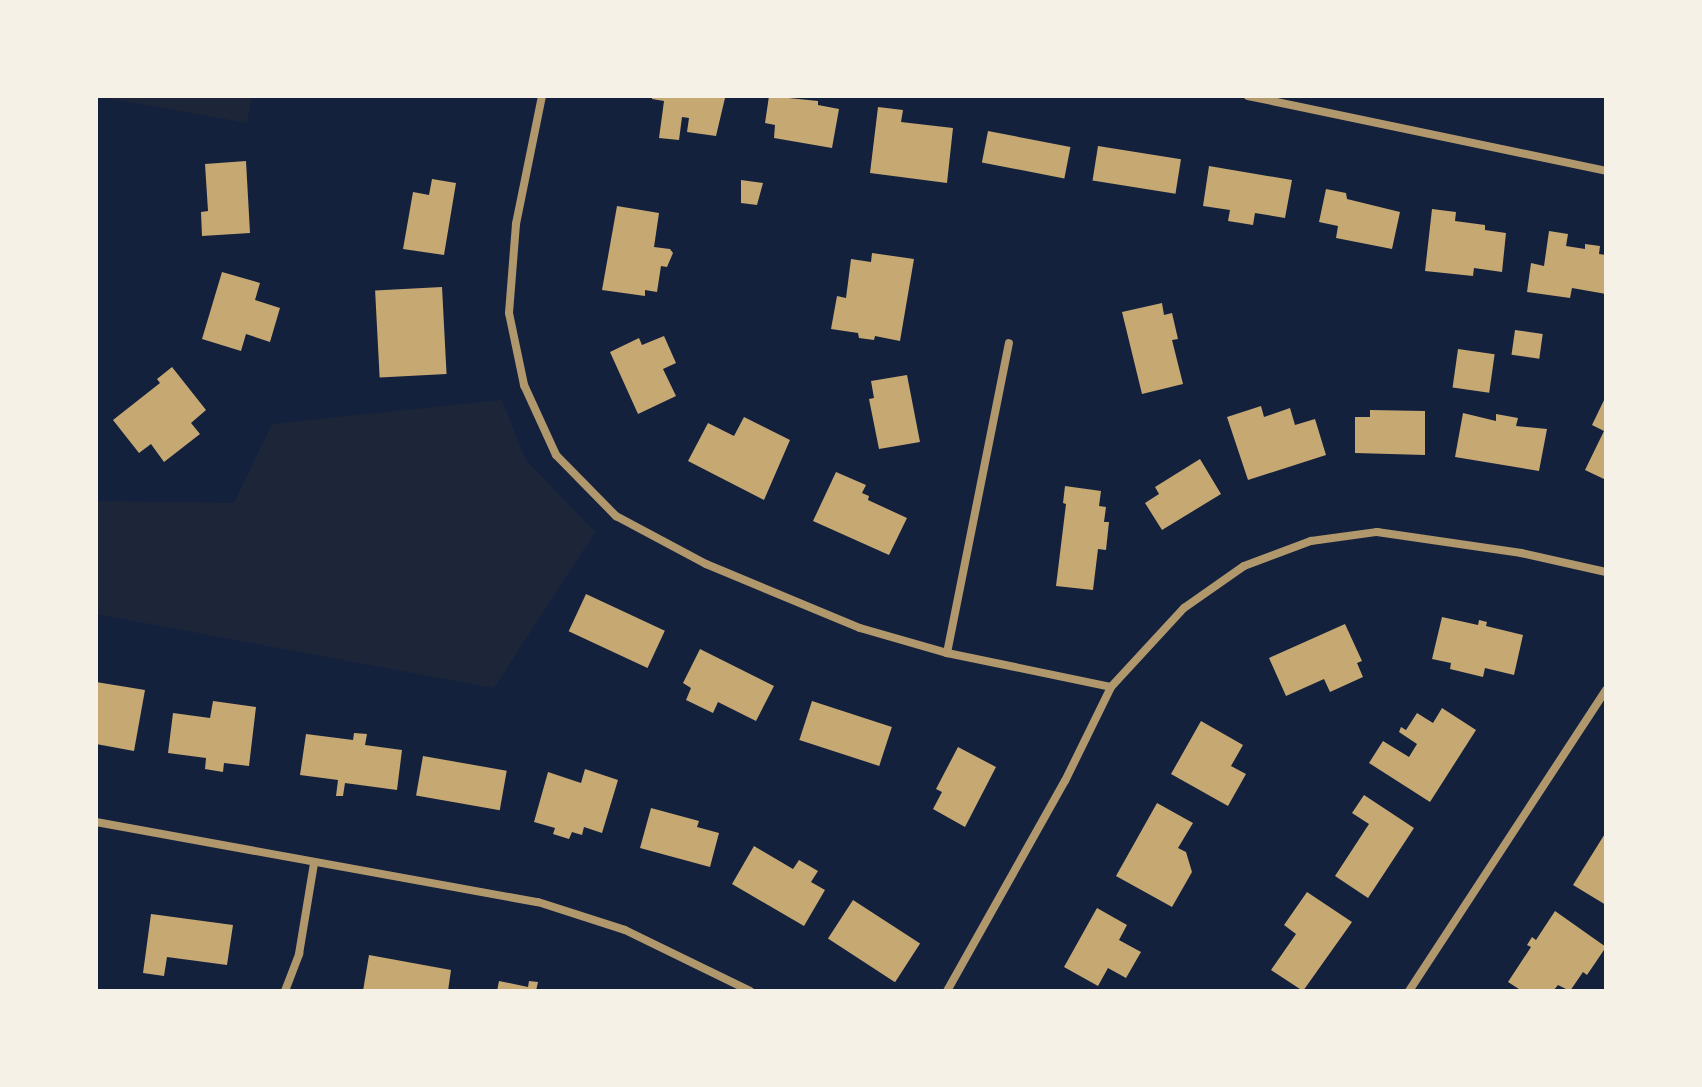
<!DOCTYPE html>
<html>
<head>
<meta charset="utf-8">
<style>
  body { margin:0 }
  #map { position:relative; width:1702px; height:1087px; overflow:hidden; background:#14213d; font-family:Signika,sans-serif }
  div>[style] { position:absolute }
  [style*='--x'] { left:calc(var(--x)*1px); top:calc(var(--y)*1px); width:calc(var(--w)*1px); rotate:calc(var(--a)*1deg) }
  .green>* { inset:0; background:#1d2539 }
  .building>* { inset:0; background:#c6a872; transform-origin:0 0 }
  .minor>* { height:8px; margin:-4px; padding:0 4px; transform-origin:4px; border-radius:4px; background:#b1986c }
  span { translate:-50% -50%; white-space:nowrap; text-align:center; line-height:1.15; -webkit-text-stroke:8px #f6f1e7; paint-order:stroke }
  .frame { position:absolute; inset:0; border:98px solid #f6f1e7; pointer-events:none }
</style>
</head>
<body>
<div id="map">
  <div class="green">
    <div style="clip-path:polygon(96px 96px,252px 96px,247px 123px)"></div>
    <div style="clip-path:polygon(502px 400px,525px 459px,595px 532px,494px 688px,96px 614px,96px 501px,234px 503px,272px 424px)"></div>
  </div>
  <div class="building">
    <div style="clip-path:polygon(652px 96px,725px 98px,716px 136px,687px 132px,689px 118px,682px 117px,679px 140px,659px 138px,664px 101px,652px 99px)"></div>
    <div style="clip-path:polygon(769px 96px,818px 101px,818px 105px,839px 109px,832px 148px,774px 138px,775px 125px,765px 123px)"></div>
    <div style="clip-path:polygon(878px 107px,903px 110px,901px 122px,953px 128px,947px 183px,870px 173px)"></div>
    <div style="left:988px;top:131px;width:84px;height:32px;rotate:11deg"></div>
    <div style="left:1098px;top:146px;width:84px;height:35px;rotate:9deg"></div>
    <div style="clip-path:polygon(246px 161px,250px 233px,202px 236px,201px 212px,208px 211px,205px 164px)"></div>
    <div style="clip-path:polygon(1209px 166px,1292px 180px,1285px 218px,1255px 213px,1253px 225px,1228px 221px,1230px 210px,1203px 206px)"></div>
    <div style="clip-path:polygon(432px 179px,456px 183px,444px 255px,403px 249px,413px 192px,429px 195px)"></div>
    <div style="clip-path:polygon(741px 180px,763px 183px,757px 205px,741px 203px)"></div>
    <div style="clip-path:polygon(1326px 189px,1346px 193px,1347px 199px,1400px 212px,1392px 249px,1336px 238px,1338px 226px,1319px 222px)"></div>
    <div style="clip-path:polygon(617px 206px,659px 213px,654px 247px,670px 249px,673px 253px,667px 267px,661px 266px,657px 292px,645px 290px,645px 296px,602px 290px)"></div>
    <div style="clip-path:polygon(1432px 209px,1456px 212px,1455px 221px,1485px 225px,1485px 230px,1506px 233px,1502px 272px,1474px 268px,1473px 276px,1425px 271px)"></div>
    <div style="clip-path:polygon(1549px 231px,1568px 234px,1566px 246px,1585px 249px,1585px 244px,1600px 246px,1599px 254px,1606px 255px,1606px 294px,1572px 288px,1570px 298px,1527px 292px,1531px 263px,1544px 266px)"></div>
    <div style="clip-path:polygon(872px 253px,914px 259px,900px 341px,875px 336px,874px 340px,859px 338px,858px 333px,831px 329px,837px 296px,846px 298px,851px 259px,871px 262px)"></div>
    <div style="clip-path:polygon(222px 272px,260px 283px,255px 300px,280px 308px,270px 342px,246px 334px,241px 351px,202px 339px)"></div>
    <div style="left:442px;top:287px;width:87px;height:67px;rotate:87deg"></div>
    <div style="clip-path:polygon(1162px 303px,1164px 315px,1172px 313px,1178px 339px,1172px 340px,1183px 384px,1142px 394px,1122px 312px)"></div>
    <div style="left:1515px;top:330px;width:28px;height:25px;rotate:8deg"></div>
    <div style="clip-path:polygon(664px 336px,676px 363px,663px 369px,676px 396px,638px 414px,610px 352px,639px 338px,642px 345px)"></div>
    <div style="left:1458px;top:349px;width:37px;height:39px;rotate:8deg"></div>
    <div style="clip-path:polygon(172px 367px,206px 410px,191px 423px,200px 434px,164px 462px,151px 444px,139px 453px,113px 420px,160px 383px,157px 379px)"></div>
    <div style="clip-path:polygon(907px 375px,920px 442px,879px 449px,869px 399px,874px 398px,871px 381px)"></div>
    <div style="clip-path:polygon(1606px 396px,1606px 480px,1585px 470px,1604px 431px,1592px 425px)"></div>
    <div style="clip-path:polygon(1261px 406px,1264px 417px,1290px 408px,1295px 425px,1315px 419px,1326px 455px,1248px 480px,1227px 417px)"></div>
    <div style="clip-path:polygon(1370px 410px,1425px 411px,1425px 455px,1355px 453px,1355px 417px,1370px 417px)"></div>
    <div style="clip-path:polygon(1463px 413px,1496px 421px,1496px 414px,1518px 418px,1516px 426px,1547px 429px,1539px 471px,1455px 457px)"></div>
    <div style="clip-path:polygon(744px 417px,790px 440px,764px 500px,688px 461px,708px 423px,734px 436px)"></div>
    <div style="clip-path:polygon(1200px 459px,1221px 494px,1162px 530px,1145px 503px,1159px 494px,1155px 487px)"></div>
    <div style="clip-path:polygon(836px 472px,866px 485px,862px 493px,869px 496px,868px 500px,907px 518px,889px 555px,813px 521px)"></div>
    <div style="clip-path:polygon(1065px 486px,1101px 491px,1099px 506px,1106px 507px,1104px 522px,1109px 522px,1106px 550px,1098px 549px,1093px 590px,1056px 586px,1066px 504px,1063px 503px)"></div>
    <div style="left:586px;top:594px;width:87px;height:41px;rotate:25deg"></div>
    <div style="clip-path:polygon(1442px 617px,1478px 625px,1479px 620px,1487px 622px,1486px 626px,1523px 635px,1514px 675px,1485px 668px,1483px 677px,1450px 669px,1451px 663px,1432px 659px)"></div>
    <div style="clip-path:polygon(1345px 624px,1362px 661px,1357px 663px,1363px 677px,1330px 692px,1324px 679px,1286px 696px,1269px 658px)"></div>
    <div style="clip-path:polygon(700px 649px,774px 686px,756px 721px,718px 702px,713px 713px,686px 700px,691px 688px,683px 683px)"></div>
    <div style="clip-path:polygon(96px 682px,145px 690px,134px 751px,96px 744px)"></div>
    <div style="clip-path:polygon(213px 701px,256px 707px,249px 766px,224px 763px,223px 772px,205px 769px,206px 758px,168px 753px,173px 713px,210px 718px)"></div>
    <div style="left:812px;top:701px;width:84px;height:41px;rotate:18deg"></div>
    <div style="clip-path:polygon(1442px 708px,1476px 730px,1430px 802px,1369px 763px,1383px 741px,1409px 757px,1417px 744px,1399px 732px,1401px 727px,1406px 730px,1417px 713px,1433px 723px)"></div>
    <div style="clip-path:polygon(1201px 721px,1243px 745px,1231px 766px,1246px 774px,1228px 806px,1171px 774px)"></div>
    <div style="clip-path:polygon(354px 733px,367px 734px,365px 745px,402px 750px,397px 790px,345px 783px,343px 796px,336px 796px,338px 780px,300px 775px,306px 734px,353px 740px)"></div>
    <div style="clip-path:polygon(958px 747px,996px 767px,965px 827px,933px 809px,942px 792px,936px 789px)"></div>
    <div style="left:423px;top:756px;width:85px;height:40px;rotate:10deg"></div>
    <div style="clip-path:polygon(585px 769px,618px 780px,602px 833px,584px 827px,582px 835px,572px 832px,569px 839px,553px 834px,555px 828px,534px 822px,548px 772px,581px 783px)"></div>
    <div style="clip-path:polygon(1364px 795px,1414px 828px,1368px 898px,1335px 876px,1369px 824px,1352px 813px)"></div>
    <div style="clip-path:polygon(1157px 803px,1193px 823px,1178px 848px,1186px 852px,1192px 872px,1172px 907px,1116px 876px)"></div>
    <div style="clip-path:polygon(651px 808px,699px 821px,697px 827px,719px 833px,710px 867px,640px 848px)"></div>
    <div style="clip-path:polygon(1606px 832px,1606px 905px,1573px 885px)"></div>
    <div style="clip-path:polygon(754px 846px,793px 869px,799px 860px,818px 871px,811px 882px,825px 890px,804px 926px,732px 884px)"></div>
    <div style="clip-path:polygon(1307px 892px,1352px 922px,1303px 991px,1271px 970px,1296px 934px,1284px 925px)"></div>
    <div style="left:853px;top:900px;width:80px;height:46px;rotate:33deg"></div>
    <div style="clip-path:polygon(1097px 908px,1127px 925px,1119px 940px,1141px 952px,1126px 978px,1108px 968px,1098px 986px,1064px 967px)"></div>
    <div style="clip-path:polygon(1555px 911px,1606px 947px,1587px 975px,1583px 972px,1570px 991px,1558px 985px,1553px 991px,1522px 991px,1508px 982px,1531px 947px,1527px 945px,1532px 937px,1536px 940px)"></div>
    <div style="clip-path:polygon(151px 914px,233px 925px,227px 965px,167px 957px,164px 976px,143px 973px)"></div>
    <div style="clip-path:polygon(369px 955px,451px 970px,448px 991px,363px 991px)"></div>
    <div style="clip-path:polygon(499px 981px,528px 987px,529px 981px,538px 982px,536px 991px,497px 991px)"></div>
  </div>
  <div class="minor">
    <div style="--x:542;--y:96;--w:131;--a:101.5"></div>
    <div style="--x:516;--y:224;--w:89;--a:94.5"></div>
    <div style="--x:509;--y:313;--w:74;--a:78.2"></div>
    <div style="--x:524;--y:385;--w:77;--a:65.4"></div>
    <div style="--x:556;--y:455;--w:86;--a:45.5"></div>
    <div style="--x:616;--y:516;--w:102;--a:28.1"></div>
    <div style="--x:706;--y:564;--w:167;--a:22.6"></div>
    <div style="--x:860;--y:628;--w:91;--a:16"></div>
    <div style="--x:947;--y:653;--w:167;--a:11.7"></div>
    <div style="--x:1248;--y:96;--w:366;--a:11.8"></div>
    <div style="--x:947;--y:653;--w:316;--a:-78.7"></div>
    <div style="--x:96;--y:822;--w:449;--a:10.3"></div>
    <div style="--x:538;--y:902;--w:91;--a:17.8"></div>
    <div style="--x:625;--y:930;--w:139;--a:26"></div>
    <div style="--x:285;--y:991;--w:40;--a:-69"></div>
    <div style="--x:299;--y:954;--w:92;--a:-80.6"></div>
    <div style="--x:947;--y:991;--w:241;--a:-60.7"></div>
    <div style="--x:1065;--y:781;--w:105;--a:-63.9"></div>
    <div style="--x:1111;--y:687;--w:108;--a:-47.3"></div>
    <div style="--x:1184;--y:608;--w:73;--a:-35"></div>
    <div style="--x:1244;--y:566;--w:72;--a:-20.5"></div>
    <div style="--x:1311;--y:541;--w:67;--a:-7.8"></div>
    <div style="--x:1377;--y:532;--w:146;--a:8.3"></div>
    <div style="--x:1521;--y:553;--w:87;--a:12.6"></div>
    <div style="--x:1409;--y:991;--w:360;--a:-56.8"></div>
  </div>
  <div class="frame"></div>
</div>
</body>
</html>
